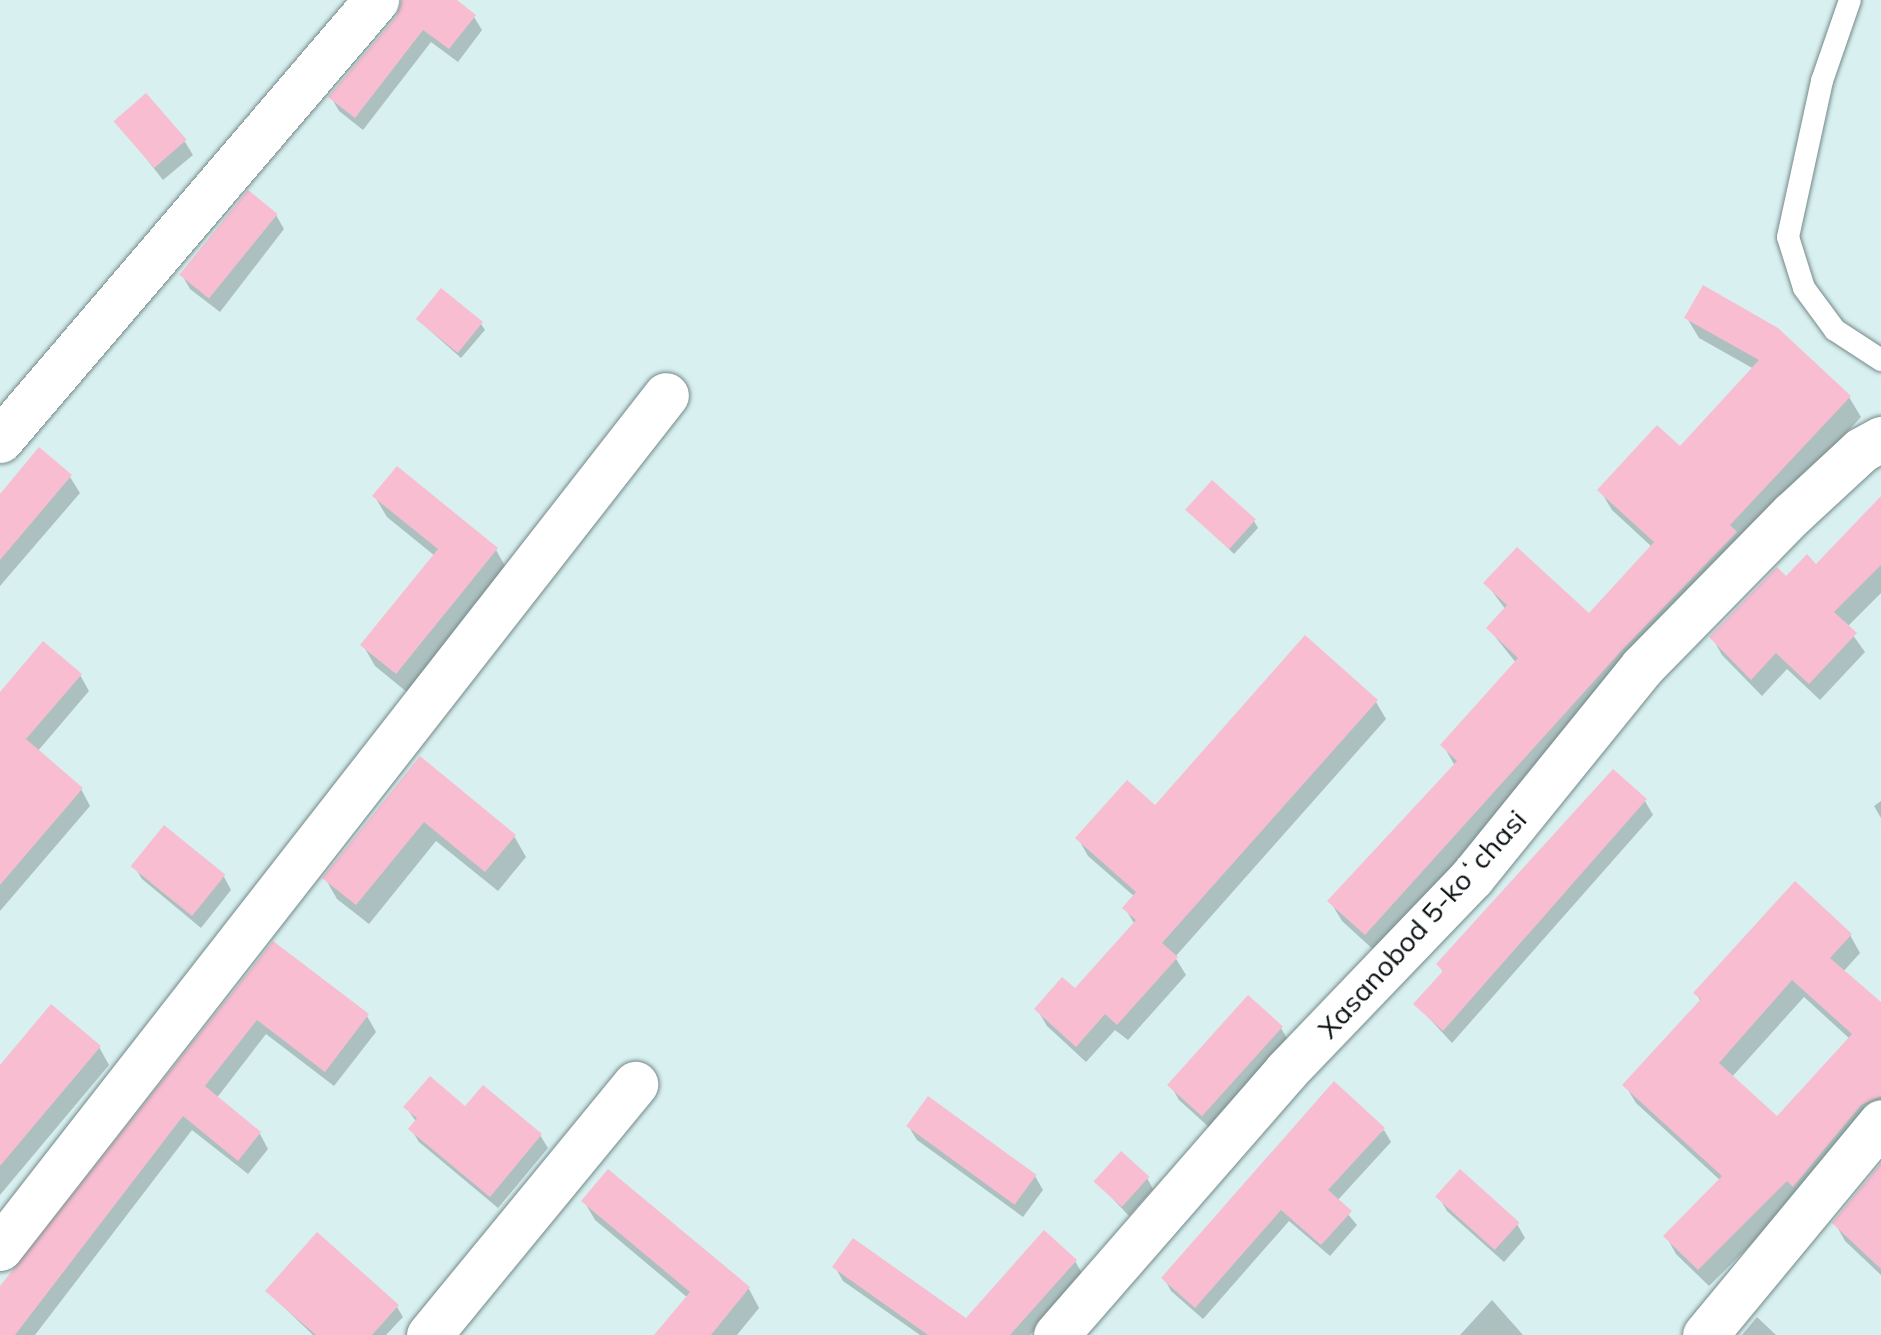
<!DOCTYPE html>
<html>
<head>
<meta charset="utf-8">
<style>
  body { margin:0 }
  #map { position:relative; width:1881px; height:1335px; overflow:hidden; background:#d9f0f0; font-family:Mulish,sans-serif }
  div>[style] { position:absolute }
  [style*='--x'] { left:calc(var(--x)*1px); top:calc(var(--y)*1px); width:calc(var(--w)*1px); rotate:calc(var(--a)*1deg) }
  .shadow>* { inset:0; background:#0003 }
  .building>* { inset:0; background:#f8bdd1; transform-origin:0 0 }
  .roads { filter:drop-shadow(0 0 2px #748989) drop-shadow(0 0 2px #748989) }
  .lane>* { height:22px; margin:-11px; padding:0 11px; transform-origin:11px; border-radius:11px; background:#fff }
  .street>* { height:45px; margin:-22.5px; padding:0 22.5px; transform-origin:22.5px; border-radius:22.5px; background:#fff }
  span { translate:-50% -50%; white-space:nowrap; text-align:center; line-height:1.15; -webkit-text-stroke:9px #fff; paint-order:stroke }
  .street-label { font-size:28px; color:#0a1213 }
</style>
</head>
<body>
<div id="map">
  <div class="shadow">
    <div style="clip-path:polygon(402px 0,453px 0,474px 17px,482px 30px,458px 62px,431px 42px,363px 130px,339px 111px,331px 97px,398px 18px)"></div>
    <div style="clip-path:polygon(116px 120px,185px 142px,193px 155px,163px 180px)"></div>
    <div style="clip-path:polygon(276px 215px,284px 229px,220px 312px,190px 289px,182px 275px)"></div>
    <div style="clip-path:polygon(1687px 318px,1849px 397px,1861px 417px,1377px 953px,1342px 921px,1330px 901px,1455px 766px,1443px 745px,1517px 664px,1489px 629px,1506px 610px,1486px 583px,1589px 616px,1652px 547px,1612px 510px,1600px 490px,1680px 449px,1754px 369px,1699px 338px)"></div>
    <div style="clip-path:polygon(418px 320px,481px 324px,485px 330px,461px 358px)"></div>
    <div style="clip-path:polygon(70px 477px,80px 493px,0 586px,0 497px)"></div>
    <div style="clip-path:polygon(375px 497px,496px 550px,508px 571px,408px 693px,375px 666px,363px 645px,435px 556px,387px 517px)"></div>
    <div style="clip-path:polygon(1881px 499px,1881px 593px,1847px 627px,1865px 652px,1820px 700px,1787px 669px,1762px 696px,1722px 655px,1712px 637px,1786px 579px,1816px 567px)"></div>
    <div style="clip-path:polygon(1189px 510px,1254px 521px,1258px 528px,1234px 554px)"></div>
    <div style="clip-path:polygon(80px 675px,89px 691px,37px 752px,81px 789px,90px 806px,0 911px,0 696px)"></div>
    <div style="clip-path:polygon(1376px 702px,1386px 719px,1175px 957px,1186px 975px,1128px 1040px,1115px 1030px,1086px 1062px,1047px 1026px,1037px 1009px,1075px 991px,1135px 925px,1125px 908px,1135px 897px,1088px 856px,1078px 838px,1155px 809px)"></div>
    <div style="clip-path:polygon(420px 760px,514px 836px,526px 857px,498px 891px,436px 841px,369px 924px,337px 899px,325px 878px)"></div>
    <div style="clip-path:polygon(1613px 772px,1645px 801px,1653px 815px,1452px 1043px,1416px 1004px,1444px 974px,1439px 965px)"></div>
    <div style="clip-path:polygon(1881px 801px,1881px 818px,1874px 806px)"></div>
    <div style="clip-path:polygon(134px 866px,224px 877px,231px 890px,201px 928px,142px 879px)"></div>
    <div style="clip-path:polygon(evenodd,1850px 935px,1860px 953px,1842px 973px,1881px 1008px,1881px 1116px,1709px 1286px,1676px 1254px,1666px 1236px,1721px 1181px,1636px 1103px,1625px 1085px,1701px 1002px,1696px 993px,1850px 935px,1804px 997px,1850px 1039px,1777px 1119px,1731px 1078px,1804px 997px)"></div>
    <div style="clip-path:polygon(273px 945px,367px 1016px,376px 1032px,334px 1086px,266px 1034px,216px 1099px,260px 1134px,268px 1149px,248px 1174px,192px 1130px,35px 1335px,0 1335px,0 1292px)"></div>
    <div style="clip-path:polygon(1281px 1028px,1289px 1042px,1211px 1129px,1179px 1100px,1171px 1086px)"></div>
    <div style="clip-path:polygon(99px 1047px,109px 1065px,0 1195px,0 1069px)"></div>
    <div style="clip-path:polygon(406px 1107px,466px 1109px,540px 1135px,548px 1148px,498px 1208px,419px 1142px,411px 1129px,417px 1123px)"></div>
    <div style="clip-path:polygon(909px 1127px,1035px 1176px,1043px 1190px,1023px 1217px,917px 1140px)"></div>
    <div style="clip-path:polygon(1384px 1130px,1391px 1142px,1337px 1201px,1357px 1225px,1330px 1256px,1289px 1221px,1203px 1319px,1171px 1291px,1164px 1278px)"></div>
    <div style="clip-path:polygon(1881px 1167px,1881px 1275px,1845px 1241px,1835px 1223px)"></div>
    <div style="clip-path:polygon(608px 1172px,749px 1289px,759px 1308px,737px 1335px,657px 1335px,688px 1298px,595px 1220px,584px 1201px)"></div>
    <div style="clip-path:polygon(1147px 1178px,1153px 1189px,1129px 1216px,1097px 1182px)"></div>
    <div style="clip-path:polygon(1439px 1197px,1517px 1224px,1525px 1238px,1504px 1262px,1447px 1211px)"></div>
    <div style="clip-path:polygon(1075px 1261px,1083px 1275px,1030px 1335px,920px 1335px,843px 1281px,835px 1267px,967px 1322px)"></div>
    <div style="clip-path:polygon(268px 1292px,397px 1307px,403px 1317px,386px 1335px,313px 1335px)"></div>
    <div style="clip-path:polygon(1492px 1300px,1523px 1335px,1460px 1335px)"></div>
    <div style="clip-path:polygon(1757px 1317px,1776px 1335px,1742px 1335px)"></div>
  </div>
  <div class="building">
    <div style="clip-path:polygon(402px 0,457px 0,476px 15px,449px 49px,423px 30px,355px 118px,328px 97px,396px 17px)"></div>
    <div style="left:146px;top:93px;width:62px;height:43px;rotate:49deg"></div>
    <div style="left:248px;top:190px;width:38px;height:109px;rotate:39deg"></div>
    <div style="clip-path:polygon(1703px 285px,1778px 328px,1851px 396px,1730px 525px,1737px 532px,1623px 649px,1365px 935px,1327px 901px,1457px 761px,1440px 745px,1518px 658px,1486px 628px,1507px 605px,1483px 583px,1517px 547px,1589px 613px,1654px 542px,1597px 490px,1657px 425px,1680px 446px,1759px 360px,1684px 318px)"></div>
    <div style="left:441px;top:288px;width:54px;height:40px;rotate:39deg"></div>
    <div style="clip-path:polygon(39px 447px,72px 475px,0 560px,0 494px)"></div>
    <div style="clip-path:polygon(397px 466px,498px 548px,396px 674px,360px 645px,438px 549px,372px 496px)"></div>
    <div style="left:1212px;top:480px;width:59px;height:40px;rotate:42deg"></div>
    <div style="clip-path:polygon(1881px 496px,1881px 565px,1834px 612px,1857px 633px,1809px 684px,1776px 653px,1751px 680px,1709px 637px,1777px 567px,1786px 576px,1807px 554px,1816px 564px)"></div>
    <div style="clip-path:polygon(1305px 635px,1378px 700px,1162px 943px,1178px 957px,1117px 1025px,1105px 1014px,1076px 1047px,1034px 1009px,1062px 977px,1075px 988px,1136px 920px,1122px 908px,1136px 892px,1075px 838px,1127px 780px,1155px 805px)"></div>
    <div style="clip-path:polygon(43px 641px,82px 674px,26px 739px,83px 788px,0 885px,0 692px)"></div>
    <div style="clip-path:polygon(420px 756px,516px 835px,485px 872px,424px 822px,356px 905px,322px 878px)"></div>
    <div style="clip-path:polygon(1613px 769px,1647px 799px,1443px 1031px,1413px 1004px,1443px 971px,1436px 964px)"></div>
    <div style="left:164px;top:825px;width:79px;height:53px;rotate:39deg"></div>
    <div style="clip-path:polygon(evenodd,1795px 881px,1852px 934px,1830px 958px,1881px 1002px,1881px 1096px,1861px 1105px,1793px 1187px,1787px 1181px,1698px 1270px,1663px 1236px,1722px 1176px,1622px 1085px,1701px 999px,1693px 993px,1795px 881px,1792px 980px,1852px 1034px,1777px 1116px,1719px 1063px,1792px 980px)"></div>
    <div style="clip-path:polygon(273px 941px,369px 1014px,325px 1072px,257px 1020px,205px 1086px,261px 1132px,238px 1161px,183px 1116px,15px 1335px,0 1335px,0 1286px)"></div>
    <div style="left:1248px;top:995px;width:47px;height:121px;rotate:42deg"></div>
    <div style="clip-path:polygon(51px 1004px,101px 1046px,0 1166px,0 1065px)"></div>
    <div style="clip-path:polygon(430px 1076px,465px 1106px,483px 1085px,542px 1134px,490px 1197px,408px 1129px,417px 1118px,403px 1107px)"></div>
    <div style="clip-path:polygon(1334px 1081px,1385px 1128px,1328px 1190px,1352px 1211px,1321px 1245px,1281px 1210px,1195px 1308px,1161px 1278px)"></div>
    <div style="left:928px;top:1096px;width:134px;height:37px;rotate:36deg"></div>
    <div style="left:1121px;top:1151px;width:38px;height:41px;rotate:42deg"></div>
    <div style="clip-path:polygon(1881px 1163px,1881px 1269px,1832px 1223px)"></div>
    <div style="clip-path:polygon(608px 1169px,750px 1287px,711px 1335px,654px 1335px,690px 1292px,581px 1201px)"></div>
    <div style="left:1460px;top:1169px;width:80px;height:37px;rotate:42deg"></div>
    <div style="clip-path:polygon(1044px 1230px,1077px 1260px,1010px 1335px,928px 1335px,832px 1267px,853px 1238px,966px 1318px)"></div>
    <div style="clip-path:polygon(317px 1232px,399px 1305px,372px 1335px,316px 1335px,265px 1291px)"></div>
  </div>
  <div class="roads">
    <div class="lane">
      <div style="--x:1850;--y:0;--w:86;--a:109.1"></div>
      <div style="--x:1822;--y:81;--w:160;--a:102.3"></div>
      <div style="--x:1788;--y:237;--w:53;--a:72.6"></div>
      <div style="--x:1804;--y:288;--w:52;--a:53.6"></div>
      <div style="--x:1835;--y:330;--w:55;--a:33.1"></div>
    </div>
    <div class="street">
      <div style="--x:0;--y:440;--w:579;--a:-49.48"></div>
      <div style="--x:0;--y:1248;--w:1082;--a:-52.02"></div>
      <div style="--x:429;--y:1335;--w:325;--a:-50.6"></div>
      <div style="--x:1056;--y:1335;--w:350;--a:-48.9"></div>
      <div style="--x:1286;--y:1071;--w:269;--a:-46.2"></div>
      <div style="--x:1472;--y:877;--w:270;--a:-51"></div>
      <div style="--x:1642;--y:667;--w:214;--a:-45.6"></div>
      <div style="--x:1792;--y:514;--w:94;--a:-42.8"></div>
      <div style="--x:1861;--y:450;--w:23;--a:-29"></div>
      <div style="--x:1705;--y:1335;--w:276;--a:-50.4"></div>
    </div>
  </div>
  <div class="street-label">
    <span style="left:1422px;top:924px;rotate:-48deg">Xasanobod 5-koʻchasi</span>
  </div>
</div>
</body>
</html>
